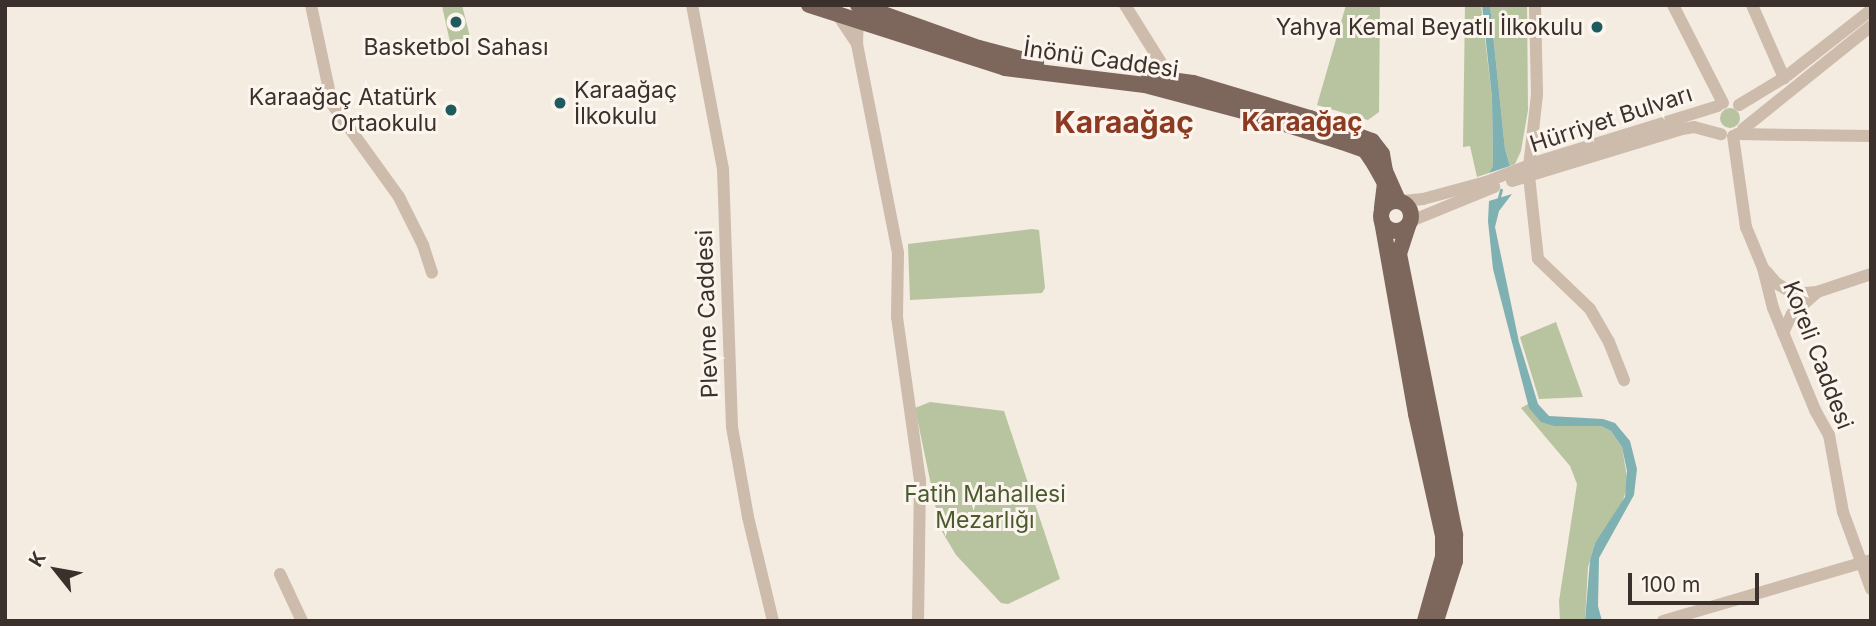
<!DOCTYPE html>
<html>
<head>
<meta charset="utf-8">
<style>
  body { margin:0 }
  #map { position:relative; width:1876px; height:626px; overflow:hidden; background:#f4ebe1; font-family:Inter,sans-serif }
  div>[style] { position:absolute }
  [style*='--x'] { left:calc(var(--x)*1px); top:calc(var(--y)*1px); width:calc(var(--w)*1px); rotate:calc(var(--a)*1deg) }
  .green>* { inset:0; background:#b8c4a0 }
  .round { border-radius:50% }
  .water>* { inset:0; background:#7fb0b2 }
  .stream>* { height:2.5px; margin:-1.25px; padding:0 1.25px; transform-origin:1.25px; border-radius:1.25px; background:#7fb0b2 }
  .minor>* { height:12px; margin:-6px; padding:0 6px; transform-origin:6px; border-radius:6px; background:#cdbbac }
  .major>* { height:16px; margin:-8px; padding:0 8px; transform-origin:8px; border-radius:8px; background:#7d675c }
  .major>.ring { margin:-8px; padding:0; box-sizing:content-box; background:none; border:16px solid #7d675c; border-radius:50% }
  .dots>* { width:19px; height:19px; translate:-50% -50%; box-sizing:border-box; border:4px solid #fbf5ee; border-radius:50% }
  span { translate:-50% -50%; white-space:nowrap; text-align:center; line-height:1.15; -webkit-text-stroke:6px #fbf5ee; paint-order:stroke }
  .poi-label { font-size:23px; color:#3b302b }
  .right { translate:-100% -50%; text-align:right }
  .left { translate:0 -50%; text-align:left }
  .street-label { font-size:23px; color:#3b302b }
  .park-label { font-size:23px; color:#4a5a2e }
  .quarter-label { font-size:26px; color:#8c3b22; font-weight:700 }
  .district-label { font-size:30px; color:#8c3b22; font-weight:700 }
  .frame { position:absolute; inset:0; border:7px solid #3b302b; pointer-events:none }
  .north { position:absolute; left:21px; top:535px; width:70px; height:70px; -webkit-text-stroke:5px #fbf5ee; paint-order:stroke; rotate:301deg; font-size:19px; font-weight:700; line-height:28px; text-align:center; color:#3b302b }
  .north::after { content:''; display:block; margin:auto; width:24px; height:32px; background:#3b302b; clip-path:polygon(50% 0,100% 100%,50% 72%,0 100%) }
  .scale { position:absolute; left:1628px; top:573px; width:131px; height:32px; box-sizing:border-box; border:4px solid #3b302b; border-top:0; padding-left:9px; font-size:21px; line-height:24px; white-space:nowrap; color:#3b302b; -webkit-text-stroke:5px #fbf5ee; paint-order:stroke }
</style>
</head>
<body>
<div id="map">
  <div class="green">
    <div style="clip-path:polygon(462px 5px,470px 37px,450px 42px,442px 6px)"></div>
    <div style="clip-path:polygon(1346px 5px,1380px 5px,1379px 112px,1368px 120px,1317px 105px)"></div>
    <div style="clip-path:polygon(1465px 5px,1481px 5px,1492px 98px,1493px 166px,1489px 173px,1477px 177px,1470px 146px,1463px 147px)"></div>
    <div style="clip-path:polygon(1490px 5px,1527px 5px,1528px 110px,1521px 151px,1515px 164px,1510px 166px,1505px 149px)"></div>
    <div class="round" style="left:1720px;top:108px;width:20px;height:20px"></div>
    <div style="clip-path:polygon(1032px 229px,1039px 230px,1045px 288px,1042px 293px,910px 300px,908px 244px)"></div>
    <div style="clip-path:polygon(1556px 322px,1583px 397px,1539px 399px,1520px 337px)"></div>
    <div style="clip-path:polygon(930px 402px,1004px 411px,1060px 579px,1008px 604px,1001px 603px,956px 555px,940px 528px,915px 408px)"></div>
    <div style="clip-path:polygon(1528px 404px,1554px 426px,1601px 426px,1611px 431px,1622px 447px,1628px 483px,1622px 504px,1595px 543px,1588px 567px,1585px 621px,1560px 621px,1559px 601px,1577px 484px,1570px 466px,1521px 408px)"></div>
  </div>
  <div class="water">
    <div style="clip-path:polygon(1482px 5px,1490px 5px,1505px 149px,1510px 166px,1489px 173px,1493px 166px,1492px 98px)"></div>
    <div style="clip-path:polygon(1512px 194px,1499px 211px,1495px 227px,1519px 342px,1538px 404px,1549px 416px,1603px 419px,1615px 423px,1630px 441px,1637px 469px,1634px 495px,1599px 558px,1598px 606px,1602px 621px,1585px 621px,1590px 560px,1595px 543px,1625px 497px,1627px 471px,1622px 447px,1611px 431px,1601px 426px,1554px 426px,1541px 422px,1529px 408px,1493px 269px,1488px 221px,1489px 201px)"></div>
  </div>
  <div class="stream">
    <div style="--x:1498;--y:201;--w:11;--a:-75"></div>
  </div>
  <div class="minor">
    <div style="--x:311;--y:5;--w:101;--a:78"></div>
    <div style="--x:332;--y:104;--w:115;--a:54.2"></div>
    <div style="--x:399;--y:197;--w:54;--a:63.4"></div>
    <div style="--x:423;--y:245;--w:29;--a:72"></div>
    <div style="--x:692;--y:5;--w:167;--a:79.3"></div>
    <div style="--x:723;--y:169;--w:258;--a:88"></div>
    <div style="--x:732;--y:427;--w:91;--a:79.9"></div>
    <div style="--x:748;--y:517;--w:107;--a:76.5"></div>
    <div style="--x:837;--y:5;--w:9;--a:90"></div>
    <div style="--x:837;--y:14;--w:36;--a:56"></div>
    <div style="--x:857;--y:44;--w:32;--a:-88"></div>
    <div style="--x:1125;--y:5;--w:94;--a:58"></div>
    <div style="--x:1673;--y:5;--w:110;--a:63"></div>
    <div style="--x:1752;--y:5;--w:80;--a:66.3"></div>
    <div style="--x:857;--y:44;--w:213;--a:78.9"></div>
    <div style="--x:898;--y:253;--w:64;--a:90.9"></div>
    <div style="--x:897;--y:317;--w:165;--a:82"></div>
    <div style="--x:920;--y:480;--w:141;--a:90.8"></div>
    <div style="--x:1739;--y:105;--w:52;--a:-31"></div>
    <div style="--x:1784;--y:78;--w:110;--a:-38"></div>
    <div style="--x:1743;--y:129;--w:164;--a:-38.8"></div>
    <div style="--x:1737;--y:134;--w:134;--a:0.9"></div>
    <div style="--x:1733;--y:136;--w:92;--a:81.9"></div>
    <div style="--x:1746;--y:227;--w:44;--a:67.5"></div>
    <div style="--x:1763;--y:268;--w:41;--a:76"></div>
    <div style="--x:1773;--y:308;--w:110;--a:67.6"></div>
    <div style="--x:1815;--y:410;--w:29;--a:61"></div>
    <div style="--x:1829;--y:435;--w:78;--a:79.7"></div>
    <div style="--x:1843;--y:512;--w:82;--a:70"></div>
    <div style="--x:1529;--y:167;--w:73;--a:-83.7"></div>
    <div style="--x:1537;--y:94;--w:89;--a:-91.3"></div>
    <div style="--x:1529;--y:176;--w:83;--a:83.8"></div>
    <div style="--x:1538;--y:259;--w:72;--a:43.9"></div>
    <div style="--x:1590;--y:309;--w:38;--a:60"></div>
    <div style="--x:1609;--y:342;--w:41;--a:68.5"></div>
    <div style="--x:1512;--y:181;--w:178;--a:-17"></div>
    <div style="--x:1682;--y:129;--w:12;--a:-9"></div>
    <div style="--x:1694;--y:127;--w:28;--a:15"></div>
    <div style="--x:1403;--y:201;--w:20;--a:-6"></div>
    <div style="--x:1423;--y:199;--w:65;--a:-15.1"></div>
    <div style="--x:1486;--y:182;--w:55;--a:-21.4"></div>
    <div style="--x:1537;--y:162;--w:189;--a:-17.2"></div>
    <div style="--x:1411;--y:221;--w:90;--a:-22.3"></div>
    <div style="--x:1766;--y:271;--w:16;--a:50"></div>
    <div style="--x:1776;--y:283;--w:21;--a:31"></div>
    <div style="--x:1794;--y:294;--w:23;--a:-5"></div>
    <div style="--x:1817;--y:292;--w:57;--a:-18.4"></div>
    <div style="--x:1783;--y:333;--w:21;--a:-65"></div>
    <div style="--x:1792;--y:314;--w:33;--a:-41"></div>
    <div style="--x:280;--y:574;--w:52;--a:64.9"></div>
    <div style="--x:1663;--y:621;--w:217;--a:-16.3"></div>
  </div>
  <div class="major">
    <div style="--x:809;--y:5;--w:206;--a:17.8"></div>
    <div style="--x:1005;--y:68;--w:141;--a:6.9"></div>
    <div style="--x:1145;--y:85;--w:109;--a:14.9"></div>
    <div style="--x:1250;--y:113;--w:96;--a:17.5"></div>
    <div style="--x:1342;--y:142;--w:24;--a:19"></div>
    <div style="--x:1365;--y:150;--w:18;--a:56"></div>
    <div style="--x:1375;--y:165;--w:21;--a:61"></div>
    <div style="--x:1385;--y:183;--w:26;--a:97"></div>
    <div style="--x:858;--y:5;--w:128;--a:19.6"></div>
    <div style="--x:979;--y:48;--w:59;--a:14.7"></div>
    <div style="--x:1149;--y:77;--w:44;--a:7.8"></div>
    <div style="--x:1193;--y:83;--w:122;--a:16.7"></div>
    <div style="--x:1310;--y:118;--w:66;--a:20.4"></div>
    <div style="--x:1372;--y:141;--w:16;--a:52"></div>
    <div style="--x:1382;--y:154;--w:17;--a:80"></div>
    <div style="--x:1385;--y:171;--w:32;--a:66"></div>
    <div class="ring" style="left:1381px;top:201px;width:14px;height:14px"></div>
    <div style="--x:1382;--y:221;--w:196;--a:80"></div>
    <div style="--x:1416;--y:414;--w:125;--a:77.5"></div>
    <div style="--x:1443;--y:536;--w:21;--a:90"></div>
    <div style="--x:1443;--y:557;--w:66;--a:105.7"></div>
    <div style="--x:1408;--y:226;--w:29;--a:108"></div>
    <div style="--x:1399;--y:254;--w:287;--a:78.7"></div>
    <div style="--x:1455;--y:535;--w:26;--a:90"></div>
    <div style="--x:1455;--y:561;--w:63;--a:107.6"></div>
  </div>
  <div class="dots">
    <div style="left:456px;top:22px;background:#1f5a5e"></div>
    <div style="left:1597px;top:27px;background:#1f5a5e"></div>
    <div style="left:560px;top:103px;background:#1f5a5e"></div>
    <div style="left:451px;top:110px;background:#1f5a5e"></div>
  </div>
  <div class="poi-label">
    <span class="right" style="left:1583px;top:27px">Yahya Kemal Beyatlı İlkokulu</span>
    <span style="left:456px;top:47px">Basketbol Sahası</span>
    <span class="left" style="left:574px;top:103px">Karaağaç<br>İlkokulu</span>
    <span class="right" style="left:437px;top:110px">Karaağaç Atatürk<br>Ortaokulu</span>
  </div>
  <div class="street-label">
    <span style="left:1101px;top:59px;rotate:8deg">İnönü Caddesi</span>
    <span style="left:1611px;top:119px;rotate:-18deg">Hürriyet Bulvarı</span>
    <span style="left:707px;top:314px;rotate:-92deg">Plevne Caddesi</span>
    <span style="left:1818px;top:355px;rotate:69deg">Koreli Caddesi</span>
  </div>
  <div class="park-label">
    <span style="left:985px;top:507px">Fatih Mahallesi<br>Mezarlığı</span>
  </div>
  <div class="quarter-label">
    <span style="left:1302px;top:122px">Karaağaç</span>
  </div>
  <div class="district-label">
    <span style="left:1124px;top:122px">Karaağaç</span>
  </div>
  <div class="frame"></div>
  <div class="north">K</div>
  <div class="scale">100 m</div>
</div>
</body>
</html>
